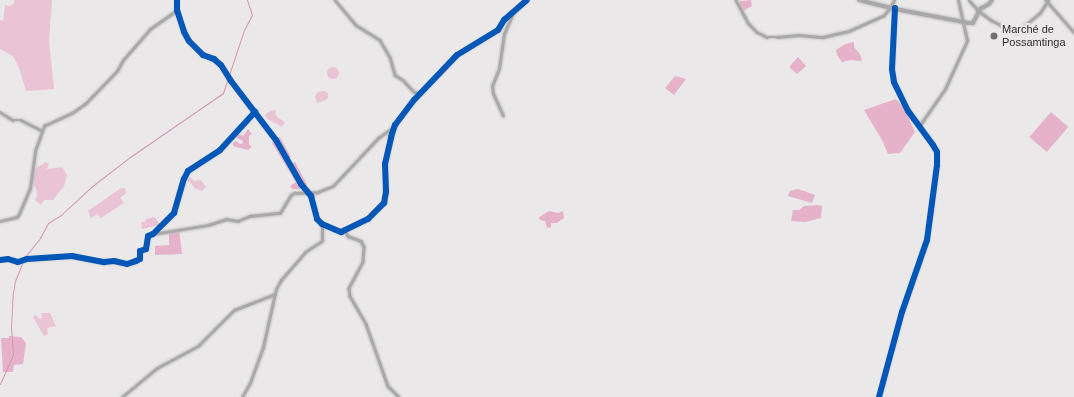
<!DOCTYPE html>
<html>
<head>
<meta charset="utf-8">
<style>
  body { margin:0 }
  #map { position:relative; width:1074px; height:397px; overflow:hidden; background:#eae8e9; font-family:Helvetica,sans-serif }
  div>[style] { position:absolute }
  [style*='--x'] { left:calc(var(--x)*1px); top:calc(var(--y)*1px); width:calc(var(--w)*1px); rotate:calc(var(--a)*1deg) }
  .green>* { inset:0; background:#eac4d5 }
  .round { border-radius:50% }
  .forest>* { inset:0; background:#e5b2ca; transform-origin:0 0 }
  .stream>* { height:1px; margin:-0.5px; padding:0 0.5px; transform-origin:0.5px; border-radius:0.5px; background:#d494b3 }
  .roads { filter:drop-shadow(0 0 1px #c5c3c4) drop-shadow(0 0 1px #c5c3c4) }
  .street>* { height:2.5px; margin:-1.25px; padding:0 1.25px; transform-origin:1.25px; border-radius:1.25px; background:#aaa9a9 }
  .secondary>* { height:4px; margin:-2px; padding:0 2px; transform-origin:2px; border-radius:2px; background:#a9a8a8 }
  .cycleway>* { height:6px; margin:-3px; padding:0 3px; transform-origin:3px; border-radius:3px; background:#0057b8 }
  .dots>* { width:11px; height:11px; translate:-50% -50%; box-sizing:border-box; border:2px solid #ebe7e8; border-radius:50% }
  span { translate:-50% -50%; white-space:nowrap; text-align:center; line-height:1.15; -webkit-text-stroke:4px #ebe7e8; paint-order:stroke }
  .poi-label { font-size:11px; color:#2f2e2e }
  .left { translate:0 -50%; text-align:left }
</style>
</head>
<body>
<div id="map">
  <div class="green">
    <div style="clip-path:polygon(14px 0,52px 0,49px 41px,54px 89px,26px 91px,19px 68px,13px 56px,0 49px,0 20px,3px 21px,5px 5px,10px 6px,14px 3px)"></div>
    <div class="round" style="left:327px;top:67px;width:12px;height:12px"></div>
    <div style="clip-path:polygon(324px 91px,328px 93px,328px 98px,326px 100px,317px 103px,315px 96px,318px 92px)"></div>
    <div style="clip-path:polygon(276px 110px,275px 113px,277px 117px,285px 122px,282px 127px,266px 118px,265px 115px,270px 111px)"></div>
    <div style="clip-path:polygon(46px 162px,49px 164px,47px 169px,62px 167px,67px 175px,64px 186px,53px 200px,44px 200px,41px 205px,35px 200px,37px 195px,36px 188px,32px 182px,33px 170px)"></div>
    <div style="clip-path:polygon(190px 177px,194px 181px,201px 180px,206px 187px,202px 191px,194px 188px,191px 183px,187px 181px)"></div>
    <div style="clip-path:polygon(121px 188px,125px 188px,126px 193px,120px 198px,124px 203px,101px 218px,97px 214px,91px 218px,88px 211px)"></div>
    <div style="clip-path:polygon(155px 217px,160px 225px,142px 229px,141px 222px,145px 222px,146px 219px)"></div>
    <div style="clip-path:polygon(41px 313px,50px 313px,56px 326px,47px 328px,48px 334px,44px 336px,33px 317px,36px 315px,39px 319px,42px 318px)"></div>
  </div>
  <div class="forest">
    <div style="clip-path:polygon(751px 0,752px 6px,743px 11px,740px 7px,740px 1px)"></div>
    <div style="clip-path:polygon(854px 42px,854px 47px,860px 54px,862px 61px,850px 60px,842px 62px,837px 55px,836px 50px,845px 44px)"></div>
    <div style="clip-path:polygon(798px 57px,806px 66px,797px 74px,790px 68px,790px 66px)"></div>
    <div style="clip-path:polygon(675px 76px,686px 79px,674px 95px,665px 88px)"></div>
    <div style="clip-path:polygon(896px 99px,904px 108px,915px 132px,900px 153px,888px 154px,882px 140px,864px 110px)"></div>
    <div style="left:1051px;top:112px;width:23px;height:33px;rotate:41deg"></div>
    <div style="clip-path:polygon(248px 129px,252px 134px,249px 136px,249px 144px,252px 147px,248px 150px,233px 146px,233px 143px,236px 141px,240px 144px,243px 143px,243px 141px,234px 136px,237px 133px,243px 136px)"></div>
    <div style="clip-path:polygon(280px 137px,291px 157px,287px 159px,290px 164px,295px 162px,307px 184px,301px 189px,292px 189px,290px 186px,296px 182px,272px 143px)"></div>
    <div style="clip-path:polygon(798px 189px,815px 195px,812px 203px,788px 196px,790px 191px)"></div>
    <div style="clip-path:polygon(817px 205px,822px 206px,821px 218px,805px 222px,791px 221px,793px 210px,799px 210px,804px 206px)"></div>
    <div style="clip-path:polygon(549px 211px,558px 213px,563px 211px,564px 218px,557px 223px,551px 223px,551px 227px,547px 228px,545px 221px,540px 220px,539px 217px)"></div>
    <div style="clip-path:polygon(179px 229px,182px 254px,155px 255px,155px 246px,169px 245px,169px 232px)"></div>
    <div style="clip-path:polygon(9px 336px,21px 337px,26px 343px,23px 364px,14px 365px,13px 372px,3px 372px,1px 338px,9px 338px)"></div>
  </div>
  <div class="stream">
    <div style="--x:24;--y:258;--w:26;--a:-51"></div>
    <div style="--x:40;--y:238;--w:17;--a:-62"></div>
    <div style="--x:48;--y:223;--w:15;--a:-32"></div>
    <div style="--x:61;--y:215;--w:41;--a:-43"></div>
    <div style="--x:91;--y:187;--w:49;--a:-37.6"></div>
    <div style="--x:130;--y:157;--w:113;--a:-34.5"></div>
    <div style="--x:223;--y:93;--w:66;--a:-71.6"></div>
    <div style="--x:244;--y:30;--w:17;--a:-62"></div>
    <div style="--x:252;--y:15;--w:16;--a:-108"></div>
    <div style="--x:0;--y:384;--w:32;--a:-66"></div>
    <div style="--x:13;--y:355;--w:28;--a:-94"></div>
    <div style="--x:11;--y:327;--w:34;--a:-87"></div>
    <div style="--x:13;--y:293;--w:12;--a:-81"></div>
    <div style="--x:15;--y:281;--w:22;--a:-68"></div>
  </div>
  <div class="roads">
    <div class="street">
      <div style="--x:177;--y:0;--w:10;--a:90"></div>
      <div style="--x:177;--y:10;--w:23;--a:72"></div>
      <div style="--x:184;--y:32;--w:10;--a:61"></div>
      <div style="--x:189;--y:41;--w:20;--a:45"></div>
      <div style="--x:203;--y:55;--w:12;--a:20"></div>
      <div style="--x:214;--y:59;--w:9;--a:41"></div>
      <div style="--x:221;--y:65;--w:19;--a:58"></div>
      <div style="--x:231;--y:81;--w:74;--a:52.7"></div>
      <div style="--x:276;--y:140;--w:51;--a:60.4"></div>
      <div style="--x:301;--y:184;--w:16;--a:50"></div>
      <div style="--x:311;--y:196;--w:24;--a:75"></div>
      <div style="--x:317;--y:219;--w:7;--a:45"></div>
      <div style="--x:322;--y:224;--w:21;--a:23"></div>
      <div style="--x:341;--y:232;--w:30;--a:-26"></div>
      <div style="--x:368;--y:219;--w:23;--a:-45"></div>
      <div style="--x:384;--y:203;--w:11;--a:-80"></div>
      <div style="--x:386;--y:192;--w:28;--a:-92"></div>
      <div style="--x:385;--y:164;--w:28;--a:-77"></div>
      <div style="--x:391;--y:137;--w:13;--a:-72"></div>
      <div style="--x:395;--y:125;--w:31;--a:-53"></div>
      <div style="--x:414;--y:100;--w:62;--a:-46.3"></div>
      <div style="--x:457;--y:55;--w:48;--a:-31.4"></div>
      <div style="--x:498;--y:30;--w:12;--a:-59"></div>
      <div style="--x:504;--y:20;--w:30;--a:-41"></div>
      <div style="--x:335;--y:0;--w:33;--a:50"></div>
      <div style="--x:356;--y:25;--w:28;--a:32"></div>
      <div style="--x:380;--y:40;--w:20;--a:60"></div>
      <div style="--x:390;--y:57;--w:19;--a:74"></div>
      <div style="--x:395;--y:75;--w:9;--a:32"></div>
      <div style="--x:403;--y:80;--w:16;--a:47"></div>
      <div style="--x:414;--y:92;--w:7;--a:8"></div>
      <div style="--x:736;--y:0;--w:26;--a:62"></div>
      <div style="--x:748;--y:23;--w:13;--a:45"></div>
      <div style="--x:757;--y:32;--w:11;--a:27"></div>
      <div style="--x:767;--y:37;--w:10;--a:0"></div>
      <div style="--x:777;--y:37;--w:22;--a:-5"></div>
      <div style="--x:799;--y:35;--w:24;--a:5"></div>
      <div style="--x:823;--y:37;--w:27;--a:-13"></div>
      <div style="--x:849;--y:31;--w:37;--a:-24"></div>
      <div style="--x:883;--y:16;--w:11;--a:-49"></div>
      <div style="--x:890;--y:8;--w:9;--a:-63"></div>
      <div style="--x:969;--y:0;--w:15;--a:48"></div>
      <div style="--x:979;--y:11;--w:15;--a:37"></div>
      <div style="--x:991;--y:20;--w:28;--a:27"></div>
      <div style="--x:1016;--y:33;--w:31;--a:-40"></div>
      <div style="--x:1040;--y:13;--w:15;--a:-58"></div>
      <div style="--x:1046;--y:0;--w:43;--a:48.8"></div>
      <div style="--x:0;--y:112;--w:15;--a:32"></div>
      <div style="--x:13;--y:120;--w:8;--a:0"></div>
      <div style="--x:21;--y:120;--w:22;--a:27"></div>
      <div style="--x:503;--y:116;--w:24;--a:-114"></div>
      <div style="--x:493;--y:94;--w:8;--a:-97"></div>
      <div style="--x:492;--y:86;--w:18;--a:-68"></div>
      <div style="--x:499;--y:69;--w:35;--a:-82"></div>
      <div style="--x:504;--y:34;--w:23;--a:-67"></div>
      <div style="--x:920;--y:125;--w:44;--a:-55.2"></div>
      <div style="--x:945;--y:89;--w:53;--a:-65.4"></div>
      <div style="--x:967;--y:41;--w:42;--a:-102.4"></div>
      <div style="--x:0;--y:221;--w:17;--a:-13"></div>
      <div style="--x:17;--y:217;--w:4;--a:-56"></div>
      <div style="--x:19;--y:214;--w:28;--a:-67"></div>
      <div style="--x:30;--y:188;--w:37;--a:-82"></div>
      <div style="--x:35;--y:151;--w:27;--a:-70"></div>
      <div style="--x:44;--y:126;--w:31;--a:-25"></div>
      <div style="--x:72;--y:113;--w:16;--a:-35"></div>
      <div style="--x:85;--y:104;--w:46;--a:-45.9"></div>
      <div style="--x:117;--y:71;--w:13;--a:-61"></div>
      <div style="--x:123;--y:60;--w:41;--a:-48.9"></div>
      <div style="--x:150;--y:29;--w:33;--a:-35"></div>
      <div style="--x:345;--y:231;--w:6;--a:59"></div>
      <div style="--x:348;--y:236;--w:14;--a:21"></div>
      <div style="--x:361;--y:241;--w:7;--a:63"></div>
      <div style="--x:364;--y:247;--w:15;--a:94"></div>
      <div style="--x:363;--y:262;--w:30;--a:118"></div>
      <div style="--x:349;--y:288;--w:8;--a:83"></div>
      <div style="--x:350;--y:296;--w:32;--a:60"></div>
      <div style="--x:366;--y:324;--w:66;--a:70.5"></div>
      <div style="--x:388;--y:386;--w:16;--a:45"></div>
      <div style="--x:153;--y:234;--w:56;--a:-9.3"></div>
      <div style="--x:208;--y:225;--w:19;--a:-18"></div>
      <div style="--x:226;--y:219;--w:12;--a:9"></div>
      <div style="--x:238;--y:221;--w:13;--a:-23"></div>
      <div style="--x:250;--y:216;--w:30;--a:-6"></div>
      <div style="--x:280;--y:213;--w:21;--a:-59"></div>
      <div style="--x:291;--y:195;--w:4;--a:-34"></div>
      <div style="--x:294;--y:193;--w:24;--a:-2"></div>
      <div style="--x:318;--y:192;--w:16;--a:-22"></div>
      <div style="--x:333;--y:186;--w:66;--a:-46.8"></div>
      <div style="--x:378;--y:138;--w:21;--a:-35"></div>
      <div style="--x:0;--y:260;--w:8;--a:-7"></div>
      <div style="--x:8;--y:259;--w:10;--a:17"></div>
      <div style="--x:18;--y:262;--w:9;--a:-18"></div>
      <div style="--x:27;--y:259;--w:45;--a:-3.8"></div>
      <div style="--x:72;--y:256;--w:33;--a:11"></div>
      <div style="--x:104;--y:262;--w:10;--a:-6"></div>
      <div style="--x:114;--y:261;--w:13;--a:13"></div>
      <div style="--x:127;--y:264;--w:9;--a:-18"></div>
      <div style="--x:136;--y:261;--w:4;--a:-27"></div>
      <div style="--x:140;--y:259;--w:8;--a:-90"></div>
      <div style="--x:140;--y:251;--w:6;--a:-18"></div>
      <div style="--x:146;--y:249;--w:13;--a:-81"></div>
      <div style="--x:148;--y:236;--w:5;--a:-22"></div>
      <div style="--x:153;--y:234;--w:30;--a:-45"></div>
      <div style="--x:174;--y:213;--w:35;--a:-74"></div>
      <div style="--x:184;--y:179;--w:9;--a:-63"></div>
      <div style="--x:188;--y:171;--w:38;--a:-33"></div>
      <div style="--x:220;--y:150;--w:52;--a:-47.4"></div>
      <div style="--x:122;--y:397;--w:45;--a:-39.6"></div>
      <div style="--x:157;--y:368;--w:47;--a:-28.2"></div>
      <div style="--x:198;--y:346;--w:51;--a:-45"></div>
      <div style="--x:234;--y:310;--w:44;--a:-21.3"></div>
      <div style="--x:242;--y:397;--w:16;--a:-60"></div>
      <div style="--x:250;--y:383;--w:38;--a:-70"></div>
      <div style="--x:263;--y:347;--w:59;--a:-77.4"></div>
      <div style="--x:276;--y:289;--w:10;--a:-61"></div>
      <div style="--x:281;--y:280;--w:37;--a:-49"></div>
      <div style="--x:305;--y:252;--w:20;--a:-33"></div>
      <div style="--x:322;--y:241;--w:17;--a:-90"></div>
      <div style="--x:879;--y:397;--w:88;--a:-74.9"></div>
      <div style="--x:902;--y:312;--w:76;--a:-70.9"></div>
      <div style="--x:927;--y:240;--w:76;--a:-82.4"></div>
      <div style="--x:937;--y:165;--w:13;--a:-90"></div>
      <div style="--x:937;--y:152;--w:8;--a:-120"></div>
      <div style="--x:933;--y:145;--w:42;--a:-126.3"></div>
      <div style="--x:908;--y:111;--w:32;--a:-116"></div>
      <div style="--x:894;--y:82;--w:13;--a:-99"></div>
      <div style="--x:892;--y:69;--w:60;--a:-87.1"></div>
    </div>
    <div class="secondary">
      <div style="--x:859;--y:0;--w:32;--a:14"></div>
      <div style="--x:890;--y:8;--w:80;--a:10.8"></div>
      <div style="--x:969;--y:23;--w:4;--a:0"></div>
      <div style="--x:973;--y:23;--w:16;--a:-63"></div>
      <div style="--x:980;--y:9;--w:10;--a:-29"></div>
      <div style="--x:989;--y:4;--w:5;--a:-53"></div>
    </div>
  </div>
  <div class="cycleway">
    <div style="--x:177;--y:0;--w:10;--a:90"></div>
    <div style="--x:177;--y:10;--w:23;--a:72"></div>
    <div style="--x:184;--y:32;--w:10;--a:61"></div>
    <div style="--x:189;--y:41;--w:20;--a:45"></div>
    <div style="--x:203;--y:55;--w:12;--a:20"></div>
    <div style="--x:214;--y:59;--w:9;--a:41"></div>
    <div style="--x:221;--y:65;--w:19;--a:58"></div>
    <div style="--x:231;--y:81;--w:74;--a:52.7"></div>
    <div style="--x:276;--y:140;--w:51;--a:60.4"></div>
    <div style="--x:301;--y:184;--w:16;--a:50"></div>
    <div style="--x:311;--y:196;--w:24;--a:75"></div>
    <div style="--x:317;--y:219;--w:7;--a:45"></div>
    <div style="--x:322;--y:224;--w:21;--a:23"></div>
    <div style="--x:341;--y:232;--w:30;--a:-26"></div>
    <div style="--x:368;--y:219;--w:23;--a:-45"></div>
    <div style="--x:384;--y:203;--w:11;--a:-80"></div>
    <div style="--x:386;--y:192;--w:28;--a:-92"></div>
    <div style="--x:385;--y:164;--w:28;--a:-77"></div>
    <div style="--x:391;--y:137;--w:13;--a:-72"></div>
    <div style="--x:395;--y:125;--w:31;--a:-53"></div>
    <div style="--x:414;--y:100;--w:62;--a:-46.3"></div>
    <div style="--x:457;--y:55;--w:48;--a:-31.4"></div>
    <div style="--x:498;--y:30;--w:12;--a:-59"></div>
    <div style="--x:504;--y:20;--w:30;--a:-41"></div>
    <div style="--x:0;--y:260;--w:8;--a:-7"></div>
    <div style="--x:8;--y:259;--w:10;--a:17"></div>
    <div style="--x:18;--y:262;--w:9;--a:-18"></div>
    <div style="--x:27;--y:259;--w:45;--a:-3.8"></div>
    <div style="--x:72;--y:256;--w:33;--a:11"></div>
    <div style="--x:104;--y:262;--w:10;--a:-6"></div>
    <div style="--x:114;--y:261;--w:13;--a:13"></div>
    <div style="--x:127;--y:264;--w:9;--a:-18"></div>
    <div style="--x:136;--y:261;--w:4;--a:-27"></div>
    <div style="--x:140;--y:259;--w:8;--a:-90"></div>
    <div style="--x:140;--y:251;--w:6;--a:-18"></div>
    <div style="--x:146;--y:249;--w:13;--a:-81"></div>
    <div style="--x:148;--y:236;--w:5;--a:-22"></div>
    <div style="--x:153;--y:234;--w:30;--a:-45"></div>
    <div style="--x:174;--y:213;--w:35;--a:-74"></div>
    <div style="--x:184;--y:179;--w:9;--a:-63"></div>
    <div style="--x:188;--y:171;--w:38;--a:-33"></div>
    <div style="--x:220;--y:150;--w:52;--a:-47.4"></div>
    <div style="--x:879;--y:397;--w:88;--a:-74.9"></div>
    <div style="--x:902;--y:312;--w:76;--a:-70.9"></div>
    <div style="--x:927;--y:240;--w:76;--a:-82.4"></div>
    <div style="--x:937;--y:165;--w:13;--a:-90"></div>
    <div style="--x:937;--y:152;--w:8;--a:-120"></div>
    <div style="--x:933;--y:145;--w:42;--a:-126.3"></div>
    <div style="--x:908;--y:111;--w:32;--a:-116"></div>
    <div style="--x:894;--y:82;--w:13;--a:-99"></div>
    <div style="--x:892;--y:69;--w:61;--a:-87.2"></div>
  </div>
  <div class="dots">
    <div style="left:994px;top:36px;background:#706f6f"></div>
  </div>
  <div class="poi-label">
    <span class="left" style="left:1002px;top:36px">Marché de<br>Possamtinga</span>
  </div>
</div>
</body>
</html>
